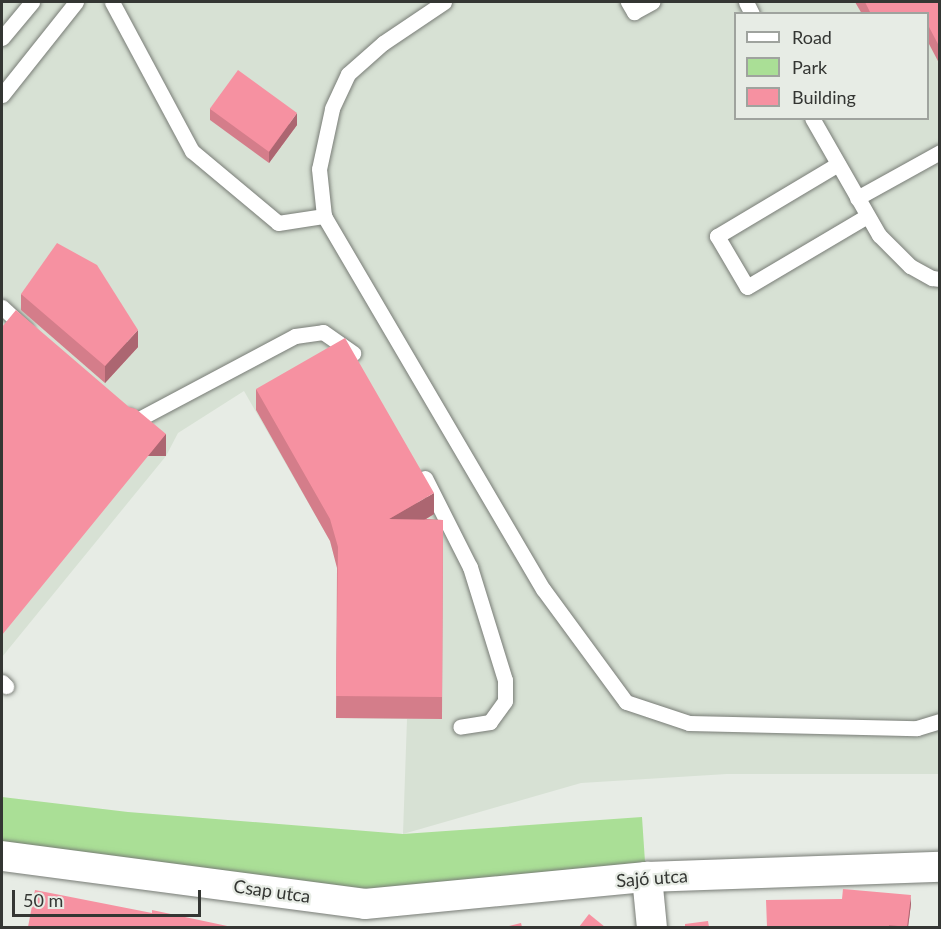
<!DOCTYPE html>
<html>
<head>
<meta charset="utf-8">
<style>
  body { margin:0 }
  #map { position:relative; width:941px; height:929px; overflow:hidden; background:#e7ece5; font-family:Lato,sans-serif }
  div>[style] { position:absolute }
  [style*='--x'] { left:calc(var(--x)*1px); top:calc(var(--y)*1px); width:calc(var(--w)*1px); rotate:calc(var(--a)*1deg) }
  .built>* { inset:0; background:#d7e1d4 }
  .green>* { inset:0; background:#aadf96 }
  .roads { filter:drop-shadow(0 0 2px #787c76) drop-shadow(0 0 2px #787c76) }
  .lane>* { height:15px; margin:-7.5px; padding:0 7.5px; transform-origin:7.5px; border-radius:7.5px; background:#fff }
  .street>* { height:30px; margin:-15px; padding:0 15px; transform-origin:15px; border-radius:15px; background:#fff }
  .wall>* { inset:0; background:#d47d8a }
  .shaded-wall>* { inset:0; background:#ac6671; transform-origin:0 0 }
  .building>* { inset:0; background:#f691a1; transform-origin:0 0 }
  span { translate:-50% -50%; white-space:nowrap; text-align:center; line-height:1.15; -webkit-text-stroke:4.5px #e7ece5; paint-order:stroke }
  .street-label { font-size:18px; color:#343633 }
  .frame { position:absolute; inset:0; border:3px solid #343633; pointer-events:none }
  .legend { position:absolute; left:734px; top:12px; width:195px; height:108px; box-sizing:border-box; background:#e7ece5; border:2px solid #9fa39e; margin:0; padding:8px 10px; list-style:none; font-size:18px; color:#343633 }
  .legend li { display:flex; align-items:center; gap:12px; height:30px }
  .legend b { width:30px; border:2px solid #9fa39e }
  .scale { position:absolute; left:12px; top:890px; width:189px; height:27px; box-sizing:border-box; border:3px solid #343633; border-top:0; padding-left:8px; font-size:18px; line-height:21px; white-space:nowrap; color:#343633; -webkit-text-stroke:4px #e7ece5; paint-order:stroke }
</style>
</head>
<body>
<div id="map">
  <div class="built">
    <div style="clip-path:polygon(evenodd,2px 2px,939px 2px,939px 774px,727px 774px,581px 783px,403px 834px,407px 719px,336px 718px,338px 569px,330px 541px,244px 391px,178px 433px,166px 456px,2px 657px,2px 2px,736px 14px,928px 14px,928px 118px,736px 118px,736px 14px)"></div>
  </div>
  <div class="green">
    <div style="clip-path:polygon(2px 797px,128px 812px,403px 834px,642px 817px,645px 862px,360px 891px,2px 846px)"></div>
  </div>
  <div class="roads">
    <div class="lane">
      <div style="--x:112;--y:2;--w:169;--a:61.8"></div>
      <div style="--x:192;--y:151;--w:112;--a:39.9"></div>
      <div style="--x:278;--y:223;--w:47;--a:-8.7"></div>
      <div style="--x:444;--y:2;--w:73;--a:146.1"></div>
      <div style="--x:383;--y:43;--w:47;--a:138.5"></div>
      <div style="--x:348;--y:74;--w:38;--a:115"></div>
      <div style="--x:332;--y:109;--w:61;--a:102.2"></div>
      <div style="--x:319;--y:169;--w:47;--a:83.9"></div>
      <div style="--x:324;--y:216;--w:433;--a:59.6"></div>
      <div style="--x:543;--y:589;--w:140;--a:53.7"></div>
      <div style="--x:626;--y:702;--w:66;--a:18.4"></div>
      <div style="--x:689;--y:723;--w:228;--a:1.3"></div>
      <div style="--x:917;--y:728;--w:24;--a:-17"></div>
      <div style="--x:628;--y:2;--w:12;--a:59"></div>
      <div style="--x:634;--y:12;--w:21;--a:-29"></div>
      <div style="--x:746;--y:2;--w:13;--a:63"></div>
      <div style="--x:2;--y:38;--w:47;--a:-50.2"></div>
      <div style="--x:2;--y:95;--w:119;--a:-51.5"></div>
      <div style="--x:812;--y:118;--w:135;--a:60.2"></div>
      <div style="--x:879;--y:235;--w:44;--a:45"></div>
      <div style="--x:910;--y:266;--w:25;--a:29"></div>
      <div style="--x:932;--y:278;--w:8;--a:7"></div>
      <div style="--x:838;--y:164;--w:141;--a:149.2"></div>
      <div style="--x:717;--y:236;--w:59;--a:59.5"></div>
      <div style="--x:747;--y:287;--w:139;--a:-30.6"></div>
      <div style="--x:857;--y:198;--w:95;--a:-29"></div>
      <div style="--x:2;--y:307;--w:33;--a:43"></div>
      <div style="--x:129;--y:416;--w:8;--a:40"></div>
      <div style="--x:135;--y:421;--w:181;--a:-28"></div>
      <div style="--x:295;--y:336;--w:28;--a:-8"></div>
      <div style="--x:323;--y:332;--w:37;--a:35"></div>
      <div style="--x:425;--y:478;--w:100;--a:63.2"></div>
      <div style="--x:470;--y:567;--w:118;--a:72.8"></div>
      <div style="--x:505;--y:680;--w:21;--a:90"></div>
      <div style="--x:505;--y:701;--w:26;--a:126"></div>
      <div style="--x:490;--y:722;--w:30;--a:171"></div>
      <div style="--x:2;--y:682;--w:6;--a:45"></div>
    </div>
    <div class="street">
      <div style="--x:2;--y:856;--w:366;--a:7.5"></div>
      <div style="--x:365;--y:904;--w:283;--a:-5.5"></div>
      <div style="--x:647;--y:877;--w:293;--a:-2"></div>
      <div style="--x:647;--y:877;--w:51;--a:84.4"></div>
    </div>
  </div>
  <div class="wall">
    <div style="clip-path:polygon(855px 2px,939px 2px,939px 63px,929px 44px,927px 45px,927px 14px,862px 14px)"></div>
    <div style="clip-path:polygon(210px 109px,297px 125px,269px 163px,210px 120px)"></div>
    <div style="clip-path:polygon(21px 294px,138px 347px,105px 383px,21px 310px)"></div>
    <div style="clip-path:polygon(256px 389px,434px 514px,426px 519px,443px 520px,442px 719px,336px 718px,337px 568px,330px 541px,256px 410px)"></div>
    <div style="clip-path:polygon(842px 899px,911px 904px,908px 927px,766px 927px)"></div>
  </div>
  <div class="shaded-wall">
    <div style="left:929px;top:27px;width:17px;height:2px;rotate:90deg"></div>
    <div style="clip-path:polygon(297px 113px,297px 125px,269px 163px,269px 152px)"></div>
    <div style="clip-path:polygon(138px 330px,138px 347px,105px 383px,105px 366px)"></div>
    <div style="left:166px;top:434px;width:22px;height:259px;rotate:90deg"></div>
    <div style="clip-path:polygon(434px 493px,434px 514px,389px 541px,389px 519px)"></div>
    <div style="clip-path:polygon(911px 895px,911px 904px,908px 927px,907px 927px)"></div>
  </div>
  <div class="building">
    <div style="clip-path:polygon(865px 2px,939px 2px,939px 46px,929px 27px,927px 28px,927px 14px,871px 14px)"></div>
    <div style="left:238px;top:70px;width:73px;height:48px;rotate:36deg"></div>
    <div style="clip-path:polygon(57px 243px,97px 265px,138px 330px,105px 366px,21px 294px)"></div>
    <div style="clip-path:polygon(16px 310px,129px 407px,136px 409px,166px 434px,2px 635px,2px 327px)"></div>
    <div style="clip-path:polygon(345px 338px,434px 493px,389px 519px,443px 520px,442px 697px,336px 696px,338px 547px,330px 519px,256px 389px)"></div>
    <div style="clip-path:polygon(843px 889px,911px 895px,907px 927px,889px 925px,889px 927px,767px 927px,766px 900px,842px 899px)"></div>
    <div style="clip-path:polygon(35px 890px,152px 913px,152px 910px,232px 927px,28px 927px)"></div>
    <div style="clip-path:polygon(589px 914px,605px 927px,579px 927px)"></div>
    <div style="clip-path:polygon(708px 921px,709px 927px,685px 927px,685px 924px)"></div>
    <div style="clip-path:polygon(521px 923px,522px 927px,505px 927px)"></div>
  </div>
  <div class="street-label">
    <span style="left:652px;top:878px;rotate:-4deg">Sajó utca</span>
    <span style="left:272px;top:891px;rotate:8deg">Csap utca</span>
  </div>
  <div class="frame"></div>
  <ul class="legend">
  <li><b style="height:8px;background:#fff"></b>Road</li>
  <li><b style="height:16px;background:#aadf96"></b>Park</li>
  <li><b style="height:16px;background:#f691a1"></b>Building</li>
  </ul>
  <div class="scale">50 m</div>
</div>
</body>
</html>
